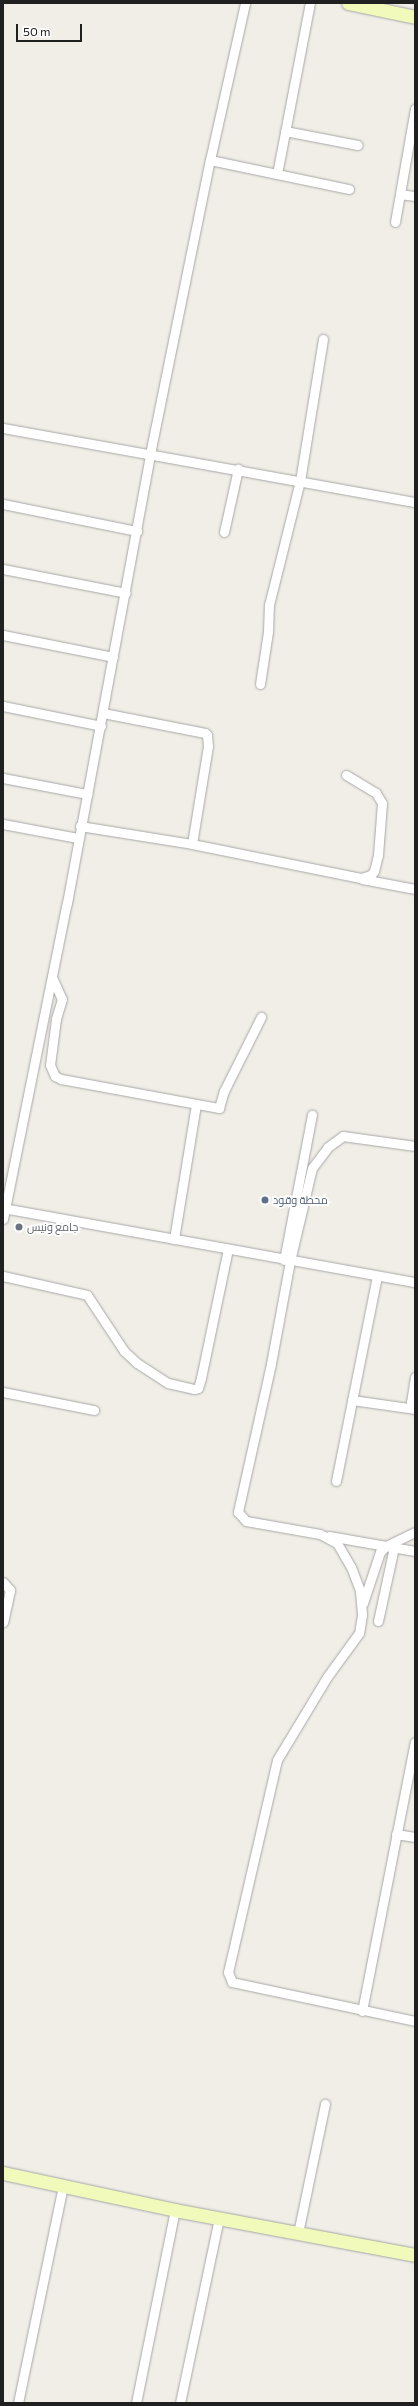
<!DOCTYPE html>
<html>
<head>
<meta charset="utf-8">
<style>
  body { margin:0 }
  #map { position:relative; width:418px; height:2406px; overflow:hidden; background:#f0eee6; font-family:Commissioner,Cairo,sans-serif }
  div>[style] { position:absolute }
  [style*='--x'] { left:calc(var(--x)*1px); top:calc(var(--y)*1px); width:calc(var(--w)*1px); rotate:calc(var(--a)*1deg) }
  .roads { filter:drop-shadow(0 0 1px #a7a7a7) drop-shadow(0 0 1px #a7a7a7) }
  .minor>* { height:9px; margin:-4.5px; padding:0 4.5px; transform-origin:4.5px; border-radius:4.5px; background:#fff }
  .secondary>* { height:13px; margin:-6.5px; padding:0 6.5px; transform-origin:6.5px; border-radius:6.5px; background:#f1f9bb }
  .dots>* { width:11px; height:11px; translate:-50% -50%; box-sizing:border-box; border:2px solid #fff; border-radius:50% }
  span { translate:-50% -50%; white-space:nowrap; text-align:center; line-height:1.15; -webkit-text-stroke:3.5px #fff; paint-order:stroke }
  .service-label { font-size:11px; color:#4e5e75 }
  .left { translate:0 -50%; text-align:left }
  .worship-label { font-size:11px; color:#5b616d }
  .frame { position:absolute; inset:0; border:4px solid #202020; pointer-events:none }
  .scale { position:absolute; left:16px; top:24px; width:66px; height:18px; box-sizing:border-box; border:2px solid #202020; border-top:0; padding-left:5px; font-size:12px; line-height:14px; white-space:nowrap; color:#202020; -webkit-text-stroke:3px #fff; paint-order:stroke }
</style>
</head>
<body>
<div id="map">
  <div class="roads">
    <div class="minor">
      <div style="--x:285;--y:131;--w:74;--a:10.9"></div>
      <div style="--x:210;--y:160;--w:142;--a:11.8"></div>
      <div style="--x:277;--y:174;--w:174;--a:-79.1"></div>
      <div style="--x:400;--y:194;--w:15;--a:8"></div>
      <div style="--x:395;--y:222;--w:115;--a:-80"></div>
      <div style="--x:3;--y:428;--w:419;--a:10.2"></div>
      <div style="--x:3;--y:504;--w:137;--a:11.4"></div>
      <div style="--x:224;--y:532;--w:65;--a:-77.5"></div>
      <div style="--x:3;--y:569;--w:125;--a:11"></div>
      <div style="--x:3;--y:635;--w:112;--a:11.3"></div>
      <div style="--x:260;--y:684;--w:53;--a:-81.3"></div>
      <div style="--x:268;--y:632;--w:27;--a:-88"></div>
      <div style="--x:269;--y:605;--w:128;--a:-76"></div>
      <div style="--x:300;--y:481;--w:144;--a:-80.8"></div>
      <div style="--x:3;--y:706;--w:100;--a:11.5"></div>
      <div style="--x:103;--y:713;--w:104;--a:11.1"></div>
      <div style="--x:205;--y:733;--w:3;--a:45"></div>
      <div style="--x:207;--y:735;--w:11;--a:85"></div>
      <div style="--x:208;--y:746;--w:99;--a:99.3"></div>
      <div style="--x:3;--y:778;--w:86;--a:10.8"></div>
      <div style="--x:3;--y:824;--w:76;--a:10.6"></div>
      <div style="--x:80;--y:826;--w:113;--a:9.1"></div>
      <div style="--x:192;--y:844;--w:172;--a:11.4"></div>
      <div style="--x:361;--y:878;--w:10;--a:-17"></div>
      <div style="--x:371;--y:875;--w:5;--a:-53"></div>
      <div style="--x:374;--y:871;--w:16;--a:-76"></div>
      <div style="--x:378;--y:855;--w:52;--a:-85.6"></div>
      <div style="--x:382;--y:803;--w:12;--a:-121"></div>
      <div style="--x:376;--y:793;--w:35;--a:-149"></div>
      <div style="--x:362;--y:879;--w:54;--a:10.7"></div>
      <div style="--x:52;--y:977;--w:24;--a:66"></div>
      <div style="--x:62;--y:999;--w:21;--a:107"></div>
      <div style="--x:56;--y:1019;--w:46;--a:97.4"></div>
      <div style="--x:50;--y:1065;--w:12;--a:66"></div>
      <div style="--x:55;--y:1076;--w:7;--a:27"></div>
      <div style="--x:61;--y:1079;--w:161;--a:10.4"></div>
      <div style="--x:219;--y:1108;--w:18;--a:-74"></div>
      <div style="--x:224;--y:1091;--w:83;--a:-63.4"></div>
      <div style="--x:415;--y:1146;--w:73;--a:-172.1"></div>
      <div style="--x:343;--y:1136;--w:19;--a:144"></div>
      <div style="--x:328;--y:1147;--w:26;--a:127"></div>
      <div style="--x:312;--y:1168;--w:96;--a:103.3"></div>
      <div style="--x:290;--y:1261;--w:105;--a:100.5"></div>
      <div style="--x:271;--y:1364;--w:152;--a:102.6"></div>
      <div style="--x:238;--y:1512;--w:12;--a:48"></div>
      <div style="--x:246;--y:1521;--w:75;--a:10"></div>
      <div style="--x:320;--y:1534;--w:19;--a:28"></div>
      <div style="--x:337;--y:1543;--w:28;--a:60"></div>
      <div style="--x:351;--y:1567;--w:26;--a:69"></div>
      <div style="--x:360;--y:1591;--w:24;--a:85"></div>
      <div style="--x:362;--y:1615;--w:18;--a:99"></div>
      <div style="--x:359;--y:1633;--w:54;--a:126"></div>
      <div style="--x:327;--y:1677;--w:97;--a:121.1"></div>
      <div style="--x:277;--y:1760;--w:218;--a:103"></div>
      <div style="--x:228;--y:1972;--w:11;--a:68"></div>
      <div style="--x:232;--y:1982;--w:187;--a:12"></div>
      <div style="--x:3;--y:1208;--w:419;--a:10.2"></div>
      <div style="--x:3;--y:1219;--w:322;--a:-78.6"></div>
      <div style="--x:67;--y:903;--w:457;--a:-79.5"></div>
      <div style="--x:150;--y:454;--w:300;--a:-78.5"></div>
      <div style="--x:210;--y:160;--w:161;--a:-77.4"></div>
      <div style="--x:174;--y:1239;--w:136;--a:-80.7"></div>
      <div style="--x:284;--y:1260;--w:148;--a:-79.1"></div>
      <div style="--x:3;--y:1276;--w:86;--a:12.7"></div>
      <div style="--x:87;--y:1295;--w:67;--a:56.5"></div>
      <div style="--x:124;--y:1351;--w:18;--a:43"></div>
      <div style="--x:137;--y:1363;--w:37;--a:33"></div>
      <div style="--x:168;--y:1383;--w:27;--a:13"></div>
      <div style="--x:194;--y:1389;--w:4;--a:-14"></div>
      <div style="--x:198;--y:1388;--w:10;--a:-73"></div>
      <div style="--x:201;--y:1378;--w:132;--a:-78.2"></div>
      <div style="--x:415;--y:1377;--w:25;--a:99"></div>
      <div style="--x:411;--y:1402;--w:8;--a:60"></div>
      <div style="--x:3;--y:1392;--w:93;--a:11.2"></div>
      <div style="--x:352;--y:1400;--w:64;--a:8.1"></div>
      <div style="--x:336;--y:1481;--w:209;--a:-78.7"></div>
      <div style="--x:329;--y:1536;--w:87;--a:9.9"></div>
      <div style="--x:3;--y:1582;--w:11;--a:49"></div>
      <div style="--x:10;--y:1590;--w:33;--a:102"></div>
      <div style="--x:363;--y:1603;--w:54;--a:-71.6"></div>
      <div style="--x:380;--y:1552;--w:8;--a:-45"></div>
      <div style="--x:386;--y:1546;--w:32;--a:-26"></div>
      <div style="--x:378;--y:1621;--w:76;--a:-77.8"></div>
      <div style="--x:396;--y:1834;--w:19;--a:9"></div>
      <div style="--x:362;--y:2011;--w:274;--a:-78.9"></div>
      <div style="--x:298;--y:2233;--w:132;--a:-78.2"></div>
      <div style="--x:18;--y:2403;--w:223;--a:-78.3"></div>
      <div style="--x:136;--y:2403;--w:197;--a:-78.6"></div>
      <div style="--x:180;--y:2403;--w:189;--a:-78.1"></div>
    </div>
    <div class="secondary">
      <div style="--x:348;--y:3;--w:68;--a:11.8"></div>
      <div style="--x:3;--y:2173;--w:176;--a:12.1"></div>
      <div style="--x:175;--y:2210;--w:244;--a:10.6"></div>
    </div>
  </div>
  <div class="dots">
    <div style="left:265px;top:1200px;background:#5c6f8a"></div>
    <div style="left:19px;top:1227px;background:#6b7280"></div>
  </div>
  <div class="service-label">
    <span class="left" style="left:273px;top:1200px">محطة وقود</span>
  </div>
  <div class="worship-label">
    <span class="left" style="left:27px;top:1227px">جامع ونيس</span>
  </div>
  <div class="frame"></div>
  <div class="scale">50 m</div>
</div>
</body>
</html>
